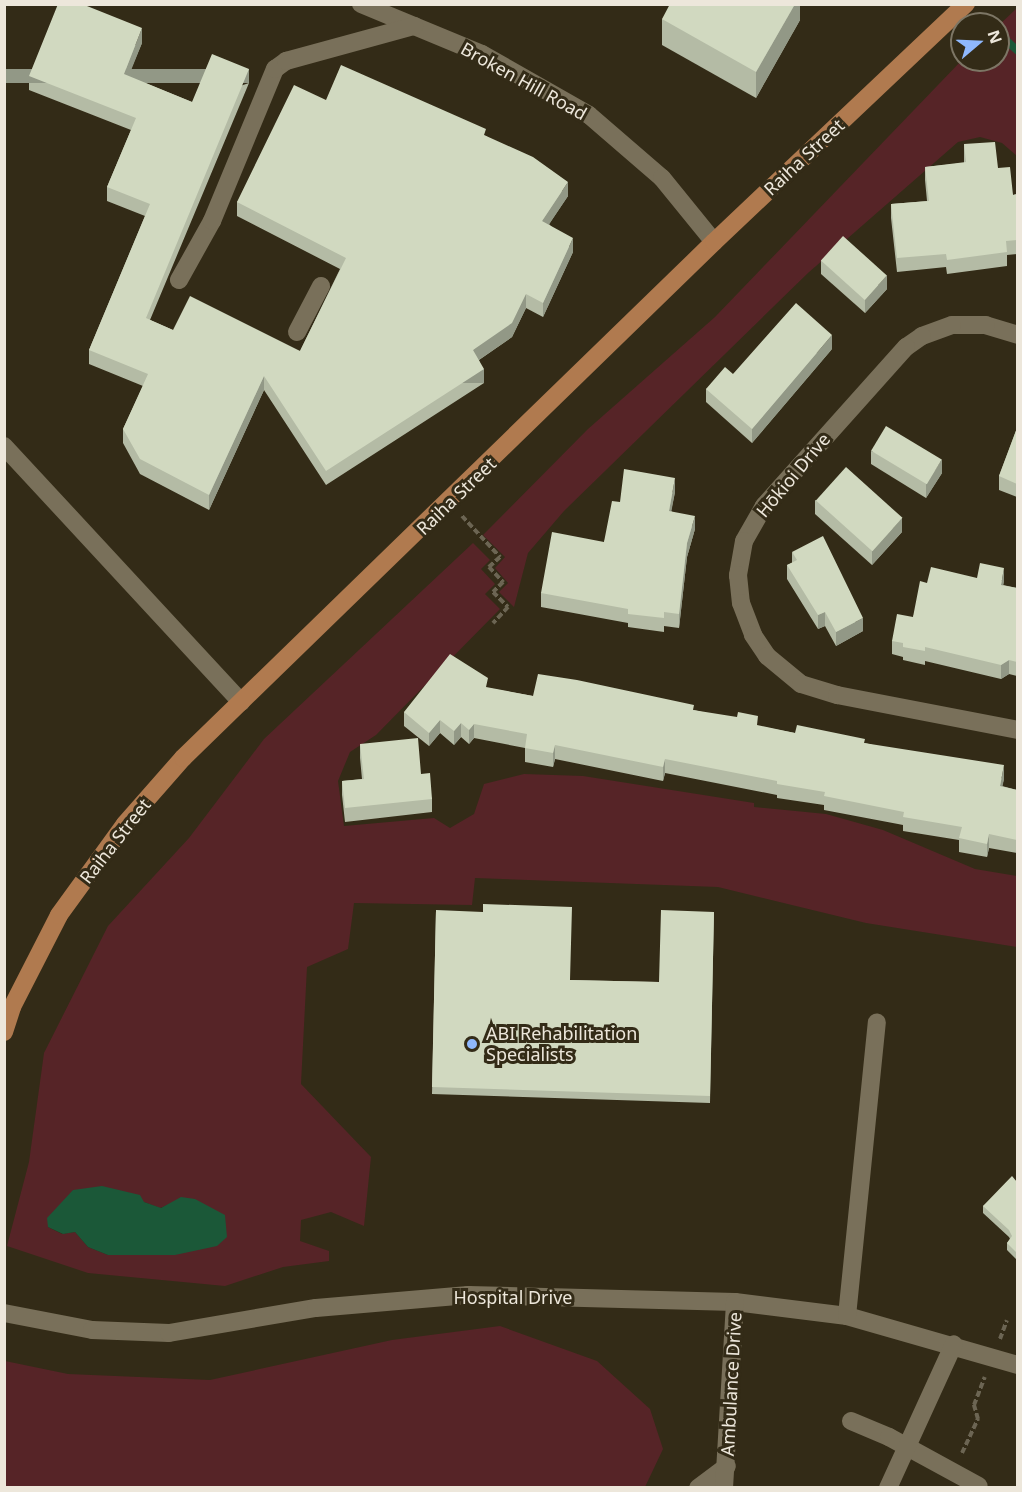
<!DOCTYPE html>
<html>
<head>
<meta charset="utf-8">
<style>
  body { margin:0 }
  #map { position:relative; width:1022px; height:1492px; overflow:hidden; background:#332b17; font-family:"Noto Sans",sans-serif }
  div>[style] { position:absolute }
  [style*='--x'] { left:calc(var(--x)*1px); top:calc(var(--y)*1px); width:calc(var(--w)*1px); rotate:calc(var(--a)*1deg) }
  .green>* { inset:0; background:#562427 }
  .water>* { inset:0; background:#1b5838 }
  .stream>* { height:8px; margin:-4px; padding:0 4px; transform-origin:4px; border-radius:4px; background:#1b5838 }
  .path>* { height:4px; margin-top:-2px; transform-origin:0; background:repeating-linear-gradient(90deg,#6c6553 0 6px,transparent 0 9px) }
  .minor>* { height:18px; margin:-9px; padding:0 9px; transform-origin:9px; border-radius:9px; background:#79705a }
  .major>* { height:18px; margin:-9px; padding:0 9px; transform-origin:9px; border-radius:9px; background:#b07a4f }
  .wall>* { inset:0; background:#b4bba5 }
  .shaded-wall>* { inset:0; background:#929886; transform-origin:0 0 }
  .building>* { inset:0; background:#d1d9c0; transform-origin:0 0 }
  .dots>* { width:16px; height:16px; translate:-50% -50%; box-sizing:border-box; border:3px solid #332b17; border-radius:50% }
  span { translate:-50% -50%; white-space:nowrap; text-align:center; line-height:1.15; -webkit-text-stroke:6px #332b17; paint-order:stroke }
  .street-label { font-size:18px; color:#ede7db }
  .poi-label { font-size:18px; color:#ede7db }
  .left { translate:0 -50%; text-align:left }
  .frame { position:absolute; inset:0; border:6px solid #ede7db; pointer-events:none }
  .north { position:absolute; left:950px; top:12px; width:60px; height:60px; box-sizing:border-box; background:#332b17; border:2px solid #7d7665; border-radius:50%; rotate:71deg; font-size:16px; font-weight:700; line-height:24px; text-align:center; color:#ede7db }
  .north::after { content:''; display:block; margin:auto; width:21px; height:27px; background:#8fb8fd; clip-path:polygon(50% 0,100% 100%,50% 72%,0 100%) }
</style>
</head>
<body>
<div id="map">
  <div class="green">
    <div style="clip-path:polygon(1017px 8px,1017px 156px,1002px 143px,980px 137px,958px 142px,808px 273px,564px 511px,528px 553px,514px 607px,499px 592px,508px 583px,495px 568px,505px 557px,483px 535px,588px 429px,715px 317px,962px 60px,998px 60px,998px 26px)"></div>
    <div style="clip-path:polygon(evenodd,473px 543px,490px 560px,481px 569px,495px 584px,485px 594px,500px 609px,376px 735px,350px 752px,338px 781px,344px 826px,434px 818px,450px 828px,474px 814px,484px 784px,524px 774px,583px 776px,754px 803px,754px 807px,826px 814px,883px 830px,975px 869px,1017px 876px,1017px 947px,866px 923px,718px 887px,475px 878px,472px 905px,354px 903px,348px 949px,307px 967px,301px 1084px,371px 1157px,364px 1226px,331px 1212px,301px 1220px,300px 1241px,329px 1251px,329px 1261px,283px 1267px,225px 1286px,88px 1273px,7px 1246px,29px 1162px,44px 1053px,108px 926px,189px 838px,264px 739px,473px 543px,144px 1202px,160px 1208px,176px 1202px,138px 1253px,108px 1255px,88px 1247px,75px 1232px,62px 1234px,48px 1227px,144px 1202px)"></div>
    <div style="clip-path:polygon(500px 1326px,597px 1361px,650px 1409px,663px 1449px,645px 1487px,5px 1487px,5px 1361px,68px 1374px,210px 1380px,392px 1340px)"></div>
  </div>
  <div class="water">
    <div style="clip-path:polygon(102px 1186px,140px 1195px,144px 1202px,161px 1208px,181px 1197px,195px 1199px,225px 1215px,227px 1237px,217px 1246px,175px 1255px,108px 1255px,88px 1247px,75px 1232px,63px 1234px,48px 1227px,47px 1218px,73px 1190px)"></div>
  </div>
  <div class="stream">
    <div style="--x:998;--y:33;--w:27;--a:42"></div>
  </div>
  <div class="path">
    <div style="--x:462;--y:516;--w:56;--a:47.2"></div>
    <div style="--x:500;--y:557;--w:15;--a:138"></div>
    <div style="--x:489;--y:567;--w:21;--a:47"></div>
    <div style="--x:503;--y:582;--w:14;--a:135"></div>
    <div style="--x:493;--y:592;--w:21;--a:45"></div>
    <div style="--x:508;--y:607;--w:22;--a:133"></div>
    <div style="--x:1000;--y:1339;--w:20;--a:-70"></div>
    <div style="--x:962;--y:1453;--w:38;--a:-65"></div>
    <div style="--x:978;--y:1419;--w:15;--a:-106"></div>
    <div style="--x:974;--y:1405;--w:30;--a:-69"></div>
  </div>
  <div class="minor">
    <div style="--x:361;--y:4;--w:131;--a:22.5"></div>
    <div style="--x:482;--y:54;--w:123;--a:29.7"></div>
    <div style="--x:589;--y:115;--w:96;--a:40.8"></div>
    <div style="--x:662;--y:178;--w:82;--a:50.9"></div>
    <div style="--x:179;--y:280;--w:68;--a:-60.8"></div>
    <div style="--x:212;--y:221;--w:165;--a:-67.5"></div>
    <div style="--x:275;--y:69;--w:14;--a:-36"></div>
    <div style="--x:286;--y:61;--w:133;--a:-15.3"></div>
    <div style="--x:297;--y:332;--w:52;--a:-62.4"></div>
    <div style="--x:1018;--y:335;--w:34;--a:-163"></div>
    <div style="--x:986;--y:325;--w:34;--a:180"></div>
    <div style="--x:952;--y:325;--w:32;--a:160"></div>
    <div style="--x:922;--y:336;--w:19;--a:145"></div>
    <div style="--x:906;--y:347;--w:213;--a:131.8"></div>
    <div style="--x:764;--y:506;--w:40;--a:119.7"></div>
    <div style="--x:744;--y:541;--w:35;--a:100"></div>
    <div style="--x:738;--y:575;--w:28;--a:84"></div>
    <div style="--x:741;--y:603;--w:34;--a:69"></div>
    <div style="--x:753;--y:635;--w:25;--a:56"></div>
    <div style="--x:767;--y:656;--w:44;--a:39.5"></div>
    <div style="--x:801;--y:684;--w:38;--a:17"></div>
    <div style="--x:837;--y:695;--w:184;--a:10.9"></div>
    <div style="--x:4;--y:446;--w:349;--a:47.2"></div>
    <div style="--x:4;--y:1313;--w:90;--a:10.9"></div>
    <div style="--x:92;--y:1330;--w:77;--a:2.2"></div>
    <div style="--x:169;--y:1333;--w:149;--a:-9.7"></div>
    <div style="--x:316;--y:1308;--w:153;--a:-4.9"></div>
    <div style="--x:468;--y:1295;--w:267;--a:1.5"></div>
    <div style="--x:735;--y:1302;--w:113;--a:7.1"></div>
    <div style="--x:847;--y:1316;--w:178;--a:16"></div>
    <div style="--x:847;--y:1316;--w:295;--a:-84.2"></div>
    <div style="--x:851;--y:1421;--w:41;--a:22.8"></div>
    <div style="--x:889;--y:1437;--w:102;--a:28.6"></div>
    <div style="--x:698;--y:1488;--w:36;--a:-37"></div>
    <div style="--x:724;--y:1488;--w:186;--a:-86.6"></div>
    <div style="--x:888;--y:1488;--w:158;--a:-65.4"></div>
  </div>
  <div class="major">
    <div style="--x:4;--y:1032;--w:26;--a:-72"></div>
    <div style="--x:12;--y:1007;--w:103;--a:-62.9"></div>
    <div style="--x:59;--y:915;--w:112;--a:-54"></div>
    <div style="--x:125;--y:824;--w:88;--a:-48.7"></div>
    <div style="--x:183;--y:758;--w:740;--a:-44.18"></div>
    <div style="--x:714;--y:242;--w:347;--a:-43.4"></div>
  </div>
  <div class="wall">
    <div style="clip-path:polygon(800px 4px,800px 20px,756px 98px,662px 45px,662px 19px)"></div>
    <div style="clip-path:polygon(142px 43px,128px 76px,192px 102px,249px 83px,150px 320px,173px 330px,300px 351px,340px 269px,237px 216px,237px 202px,326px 100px,486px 136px,568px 196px,549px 224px,573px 252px,543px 317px,526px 308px,512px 337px,479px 360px,484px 383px,326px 485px,264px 390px,209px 510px,140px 474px,123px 443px,123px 429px,143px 386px,89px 364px,89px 350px,145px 216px,107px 201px,107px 187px,131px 130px,29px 90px,29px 76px)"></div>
    <div style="clip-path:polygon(964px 144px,998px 168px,1013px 195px,1017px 194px,1017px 254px,1007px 255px,1007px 266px,947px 274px,946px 267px,897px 272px,891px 218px,891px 204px,927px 201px,925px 180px,925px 167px,964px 163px)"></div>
    <div style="clip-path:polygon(821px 260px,887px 289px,865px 313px,821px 274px)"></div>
    <div style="clip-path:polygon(832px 349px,752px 443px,706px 402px,706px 389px,733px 374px)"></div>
    <div style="clip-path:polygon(1017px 428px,1017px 497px,999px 490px,999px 476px)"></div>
    <div style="clip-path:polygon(871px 451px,942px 473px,926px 498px,871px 464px)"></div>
    <div style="clip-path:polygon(675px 492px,671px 511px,695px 529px,687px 557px,679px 628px,664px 626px,664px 632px,628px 627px,628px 623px,541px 607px,541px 593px,604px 542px,620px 502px)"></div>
    <div style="clip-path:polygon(815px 500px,902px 532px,872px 565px,815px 514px)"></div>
    <div style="clip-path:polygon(792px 552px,863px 631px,836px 646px,825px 626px,818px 629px,787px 579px,787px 565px,792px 563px)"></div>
    <div style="clip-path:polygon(977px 578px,1004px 581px,1003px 585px,1017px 588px,1017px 676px,1009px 674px,1001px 679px,925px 661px,925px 665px,903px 660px,903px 657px,892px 654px,892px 641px,913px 617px,927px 583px)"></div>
    <div style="clip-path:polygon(488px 688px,533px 696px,694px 710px,758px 726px,795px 733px,865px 743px,1004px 779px,1002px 786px,1017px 790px,1017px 853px,989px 848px,987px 857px,959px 852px,959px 840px,903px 831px,903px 825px,898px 824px,824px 810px,824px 805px,777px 798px,777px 795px,665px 773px,663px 781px,555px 759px,553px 767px,525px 762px,525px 748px,474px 738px,469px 744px,461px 737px,454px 745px,440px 733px,429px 746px,404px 726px,404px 712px)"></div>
    <div style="clip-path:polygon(360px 744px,421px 774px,432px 799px,432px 812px,345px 822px,342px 795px,342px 781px,362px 779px,360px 758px)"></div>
    <div style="clip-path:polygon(436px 910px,570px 980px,659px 982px,714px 912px,710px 1103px,432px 1094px)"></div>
    <div style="clip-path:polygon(1017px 1182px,1017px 1260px,1007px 1250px,1007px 1243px,1010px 1239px,1009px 1237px,983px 1213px,983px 1206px)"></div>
  </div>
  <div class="shaded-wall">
    <div style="clip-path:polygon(795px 4px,800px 4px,800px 20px,756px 98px,756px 72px)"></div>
    <div style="clip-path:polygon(142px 28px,142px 43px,124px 88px,124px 74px)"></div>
    <div style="left:249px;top:69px;width:14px;height:269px;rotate:90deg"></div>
    <div style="clip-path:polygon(568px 182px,568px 196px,542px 235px,542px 221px)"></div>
    <div style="clip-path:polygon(573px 238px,573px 252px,543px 317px,543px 303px)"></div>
    <div style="clip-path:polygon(887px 275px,887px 289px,865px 313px,865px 300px)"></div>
    <div style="clip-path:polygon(526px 294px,526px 308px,512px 337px,473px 364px,473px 350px)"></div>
    <div style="clip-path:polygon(832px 335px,832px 349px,752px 443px,752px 429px)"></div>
    <div style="left:484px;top:369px;width:14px;height:188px;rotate:90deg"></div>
    <div style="clip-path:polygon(264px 376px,264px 390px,209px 510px,209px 495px)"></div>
    <div style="clip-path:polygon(942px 459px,942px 473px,926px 498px,926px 484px)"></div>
    <div style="clip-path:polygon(675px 478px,675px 492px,669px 524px,669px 511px)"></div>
    <div style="clip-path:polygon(695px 516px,695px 529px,687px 557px,679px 628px,679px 614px,687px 543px)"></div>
    <div style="clip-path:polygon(902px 518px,902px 532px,872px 565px,872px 551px)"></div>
    <div style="clip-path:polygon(1004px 568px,1004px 581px,1001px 598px,1001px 585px)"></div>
    <div style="clip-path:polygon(825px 612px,825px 626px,818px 629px,818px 615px)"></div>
    <div style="clip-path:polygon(863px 618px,863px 631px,836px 646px,836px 632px)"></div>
    <div style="clip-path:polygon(1009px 660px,1009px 674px,1001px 679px,1001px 665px)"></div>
    <div style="clip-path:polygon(440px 720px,440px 733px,429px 746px,429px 733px)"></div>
    <div style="clip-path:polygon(461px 723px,461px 737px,454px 745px,454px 731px)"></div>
    <div style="clip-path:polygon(474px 724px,474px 738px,469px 744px,469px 730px)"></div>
    <div style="clip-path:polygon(555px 745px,555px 759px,553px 767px,553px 753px)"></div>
    <div style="clip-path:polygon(665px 759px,665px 773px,663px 781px,663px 767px)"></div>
    <div style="clip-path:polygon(1004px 765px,1004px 779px,1000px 799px,1000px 786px)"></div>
    <div style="clip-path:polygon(989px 834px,989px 848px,987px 857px,987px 844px)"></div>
  </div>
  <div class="building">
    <div style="clip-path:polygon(58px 4px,82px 4px,142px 28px,124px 74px,192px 102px,212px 54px,249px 69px,146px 318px,173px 330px,190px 296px,300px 351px,346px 258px,237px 202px,294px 85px,326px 100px,341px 65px,486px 129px,484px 135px,533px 157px,568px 182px,542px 221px,573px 238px,543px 303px,526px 294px,512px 323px,473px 350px,484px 369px,326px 471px,264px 376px,209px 495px,140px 459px,123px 429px,148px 374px,89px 350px,150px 204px,107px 187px,136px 118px,29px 76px)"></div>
    <div style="clip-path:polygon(670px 4px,795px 4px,756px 72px,662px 19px)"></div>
    <div style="clip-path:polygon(995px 142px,998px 168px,1010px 167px,1013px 195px,1017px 194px,1017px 240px,1006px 241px,1007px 252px,947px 260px,946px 254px,897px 258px,891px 204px,929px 201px,925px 167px,966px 162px,964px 144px)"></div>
    <div style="left:843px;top:236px;width:59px;height:33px;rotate:42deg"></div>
    <div style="clip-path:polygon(796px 303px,832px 335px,752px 429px,706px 389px,725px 367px,733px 374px)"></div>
    <div style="left:886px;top:426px;width:65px;height:29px;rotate:31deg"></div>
    <div style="clip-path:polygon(1017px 428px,1017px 484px,999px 476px)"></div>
    <div style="left:846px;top:467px;width:76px;height:45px;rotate:42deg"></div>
    <div style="clip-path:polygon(624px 469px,675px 478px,669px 511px,695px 516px,687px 543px,679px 614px,664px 612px,664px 618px,628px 614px,628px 609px,541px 593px,552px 532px,604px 542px,612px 501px,620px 502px)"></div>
    <div style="clip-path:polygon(823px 536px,863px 618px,836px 632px,825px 612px,818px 615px,787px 565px,797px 560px,792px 552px)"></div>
    <div style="clip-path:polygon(980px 563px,1004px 568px,1001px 585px,1017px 588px,1017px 662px,1009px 660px,1001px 665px,925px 647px,925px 651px,903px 647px,903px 643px,892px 641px,897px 614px,913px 617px,920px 581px,927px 583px,931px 567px,977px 578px)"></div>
    <div style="clip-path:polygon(450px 654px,488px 678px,486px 687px,533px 696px,538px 674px,577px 680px,694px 705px,693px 710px,737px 717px,738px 712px,758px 716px,757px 725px,795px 733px,797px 725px,865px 739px,864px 743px,1004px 765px,1000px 786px,1017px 790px,1017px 840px,989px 834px,987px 844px,959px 838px,962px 827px,903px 817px,904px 812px,824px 796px,825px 792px,777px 784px,777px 781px,665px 759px,663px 767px,555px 745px,553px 753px,525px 748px,527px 734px,474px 724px,469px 730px,461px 723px,454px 731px,440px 720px,429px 733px,404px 712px)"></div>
    <div style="clip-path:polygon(418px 738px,421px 774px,430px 773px,432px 799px,345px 808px,342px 781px,364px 779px,360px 744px)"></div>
    <div style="clip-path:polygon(483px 904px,572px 907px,570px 980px,659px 982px,661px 910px,714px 912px,710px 1096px,432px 1087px,436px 910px,483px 912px)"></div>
    <div style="clip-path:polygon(1012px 1176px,1017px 1182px,1017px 1253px,1007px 1243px,1012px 1236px,1009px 1230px,983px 1206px)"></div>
  </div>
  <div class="dots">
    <div style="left:472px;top:1044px;background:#8fb8fd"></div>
  </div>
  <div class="street-label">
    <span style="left:524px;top:81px;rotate:29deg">Broken Hill Road</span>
    <span style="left:804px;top:157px;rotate:-43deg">Raiha Street</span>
    <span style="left:793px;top:475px;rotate:-50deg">Hōkioi Drive</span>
    <span style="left:456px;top:496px;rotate:-44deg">Raiha Street</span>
    <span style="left:115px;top:841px;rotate:-52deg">Raiha Street</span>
    <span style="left:513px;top:1297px">Hospital Drive</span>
    <span style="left:731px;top:1384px;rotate:-87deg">Ambulance Drive</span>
  </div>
  <div class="poi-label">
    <span class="left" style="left:486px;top:1044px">ABI Rehabilitation<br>Specialists</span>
  </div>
  <div class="frame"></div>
  <div class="north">N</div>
</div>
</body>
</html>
